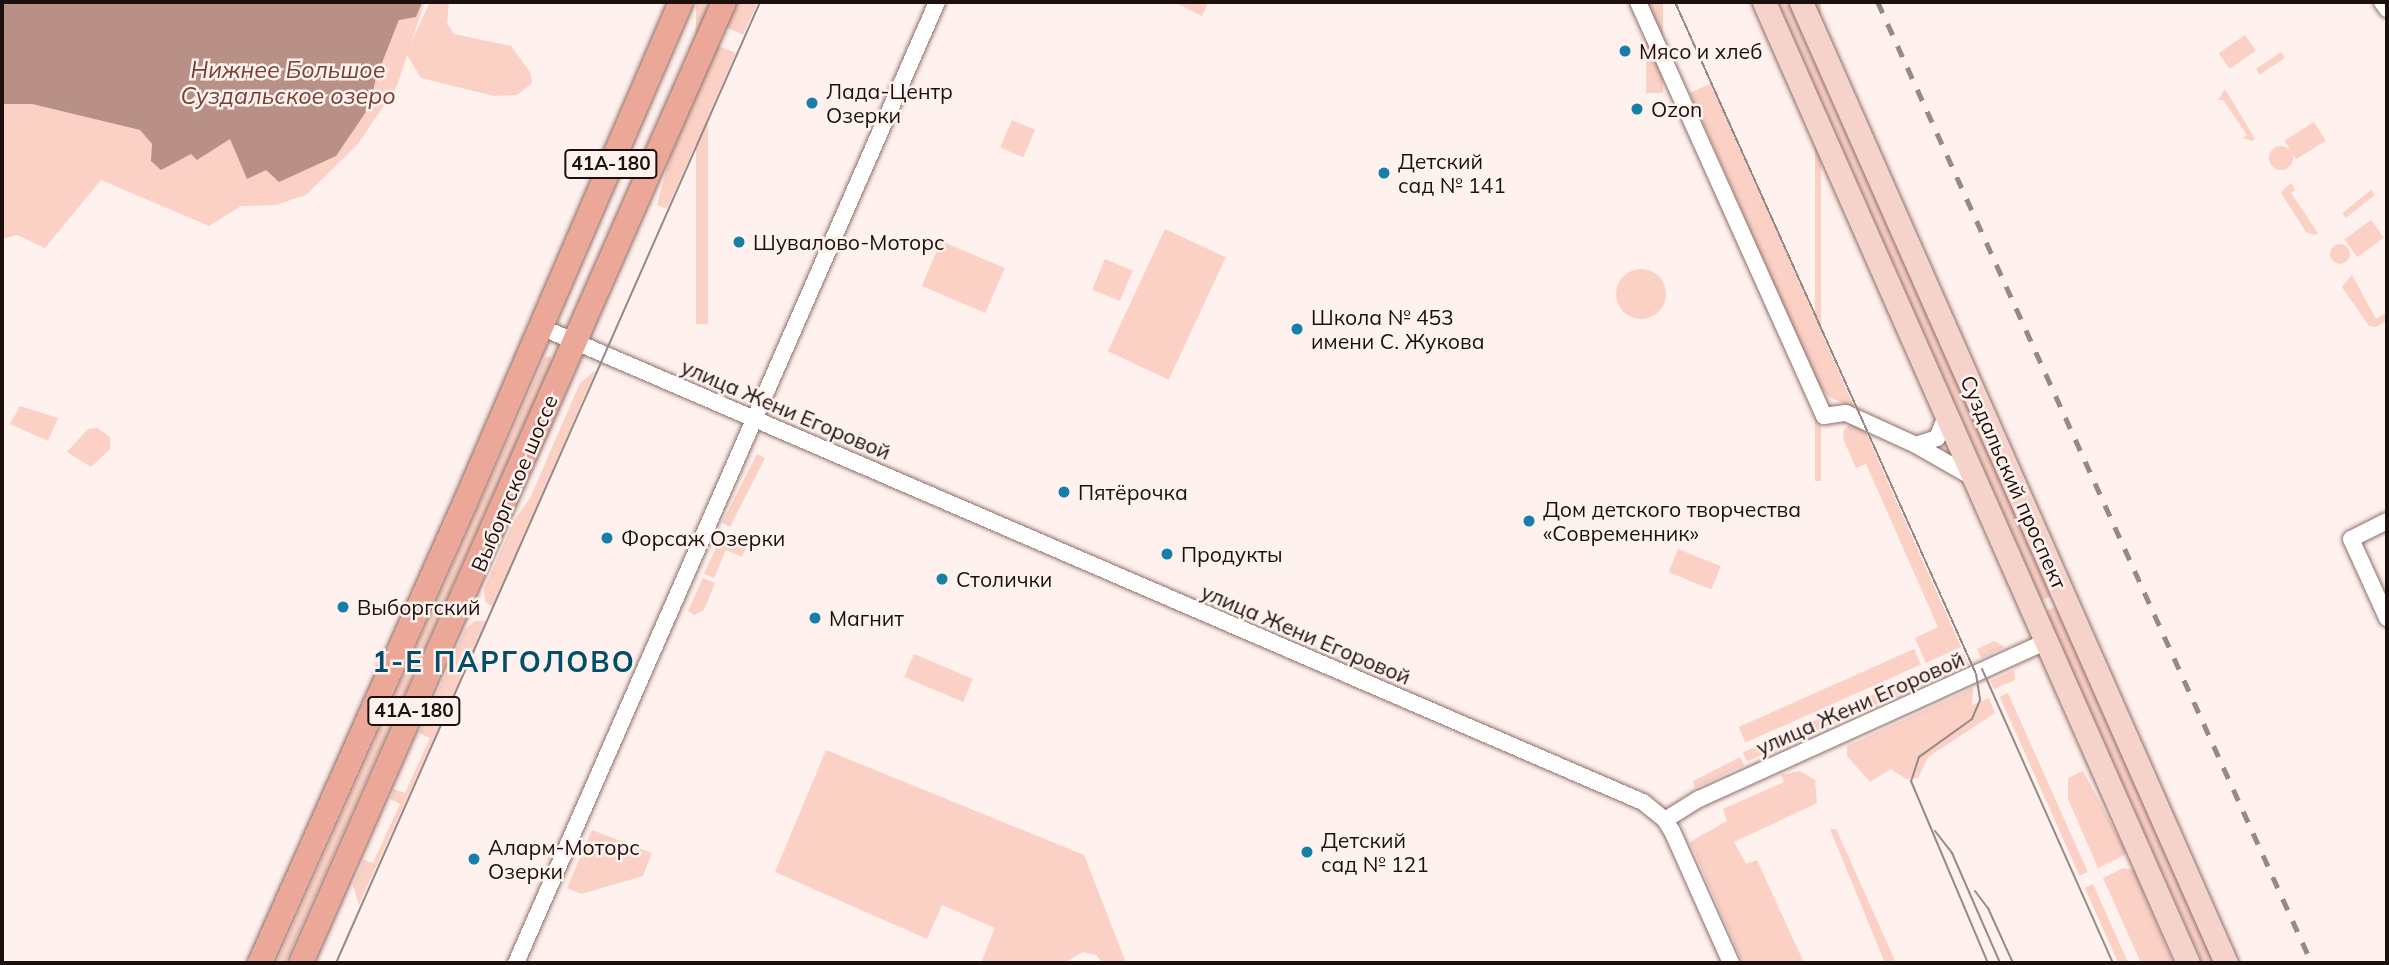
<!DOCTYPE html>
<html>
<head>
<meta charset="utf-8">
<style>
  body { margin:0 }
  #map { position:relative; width:2389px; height:965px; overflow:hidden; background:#fff1ee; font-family:Mulish,sans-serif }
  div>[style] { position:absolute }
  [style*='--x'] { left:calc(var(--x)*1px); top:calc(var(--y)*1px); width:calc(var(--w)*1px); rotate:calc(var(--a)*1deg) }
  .green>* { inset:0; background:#fbd0c5; transform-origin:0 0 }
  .round { border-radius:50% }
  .water>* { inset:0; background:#b89086 }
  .roads { filter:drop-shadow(0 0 2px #8c6f68) drop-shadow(0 0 2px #8c6f68) }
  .minor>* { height:16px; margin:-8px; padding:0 8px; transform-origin:8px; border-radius:8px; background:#fff }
  .secondary>* { height:23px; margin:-11.5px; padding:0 11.5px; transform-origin:11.5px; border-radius:11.5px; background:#f5d3cb }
  .primary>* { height:24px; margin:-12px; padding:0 12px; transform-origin:12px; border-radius:12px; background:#eba797 }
  .tram>* { height:2px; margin:-1px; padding:0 1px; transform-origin:1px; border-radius:1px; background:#968986 }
  .rail>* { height:4.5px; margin-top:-2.25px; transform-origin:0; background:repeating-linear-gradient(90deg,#968986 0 12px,transparent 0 24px) }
  .dots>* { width:19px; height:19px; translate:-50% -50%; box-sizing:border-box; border:4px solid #fff1ee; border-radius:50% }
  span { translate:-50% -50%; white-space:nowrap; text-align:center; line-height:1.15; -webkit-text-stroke:5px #fff1ee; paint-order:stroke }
  .shield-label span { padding:2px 5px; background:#fff1ee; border:2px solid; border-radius:5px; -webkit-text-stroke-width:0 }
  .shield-label { font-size:19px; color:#1b100d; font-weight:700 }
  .poi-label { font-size:21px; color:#1b100d }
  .left { translate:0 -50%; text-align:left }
  .street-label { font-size:21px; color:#1b100d }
  .water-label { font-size:23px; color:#774032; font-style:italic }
  .district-label { font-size:28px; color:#014e6a; font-weight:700; letter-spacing:2px }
  .frame { position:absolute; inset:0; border:4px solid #1b100d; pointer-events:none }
</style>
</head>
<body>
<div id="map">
  <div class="green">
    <div style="clip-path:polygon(421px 2px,425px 2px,410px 45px,430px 2px,449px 2px,447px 23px,454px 34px,511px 46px,530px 72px,532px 83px,517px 95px,494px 96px,421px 78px,407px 55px,397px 86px,358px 144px,306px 195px,276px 205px,241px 206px,209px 226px,101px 180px,45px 248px,17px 235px,2px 239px,2px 104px,32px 104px,140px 130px,152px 144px,175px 159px,191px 154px,198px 159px,230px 138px,370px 106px,376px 78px,399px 20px)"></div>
    <div style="left:696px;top:2px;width:12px;height:322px"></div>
    <div style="clip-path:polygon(737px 2px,758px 2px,743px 35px,726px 27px)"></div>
    <div style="clip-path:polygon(1174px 2px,1208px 2px,1202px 16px)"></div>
    <div style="left:1646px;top:2px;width:17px;height:91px"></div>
    <div style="clip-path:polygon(1778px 2px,1788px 2px,2052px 596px,2042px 600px)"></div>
    <div style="left:1815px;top:2px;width:6px;height:479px"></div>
    <div style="left:2245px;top:35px;width:19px;height:32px;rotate:55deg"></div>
    <div style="clip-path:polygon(718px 46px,736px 53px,667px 209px,657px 205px,670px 157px)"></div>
    <div style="left:2281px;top:52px;width:7px;height:30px;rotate:56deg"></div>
    <div style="clip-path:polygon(1712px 83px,1855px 409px,1828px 396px,1818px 384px,1690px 93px)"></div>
    <div style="clip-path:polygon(2225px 89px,2255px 139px,2252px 141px,2243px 138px,2247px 135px,2223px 100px,2218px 100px)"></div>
    <div style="left:1012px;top:120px;width:25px;height:30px;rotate:23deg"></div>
    <div style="left:2314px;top:122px;width:22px;height:35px;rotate:58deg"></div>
    <div class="round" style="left:2269px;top:146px;width:24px;height:24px"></div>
    <div style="clip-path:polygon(2291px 183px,2295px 190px,2291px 193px,2318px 233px,2315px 235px,2306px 232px,2283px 196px,2281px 192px)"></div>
    <div style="left:2371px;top:190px;width:6px;height:37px;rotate:51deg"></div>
    <div style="left:2371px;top:220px;width:22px;height:33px;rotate:54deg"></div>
    <div style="left:1165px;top:229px;width:67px;height:135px;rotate:25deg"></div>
    <div style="left:941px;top:241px;width:69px;height:49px;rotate:23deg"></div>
    <div class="round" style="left:2330px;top:244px;width:20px;height:20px"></div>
    <div style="left:1105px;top:259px;width:30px;height:33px;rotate:23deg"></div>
    <div class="round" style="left:1616px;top:269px;width:50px;height:50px"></div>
    <div style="clip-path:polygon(2352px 275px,2376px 319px,2387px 312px,2387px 320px,2376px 327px,2369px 326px,2342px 287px)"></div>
    <div style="clip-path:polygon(550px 356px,552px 361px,285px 963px,276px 963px,545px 357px)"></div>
    <div style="clip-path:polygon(596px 370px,493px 608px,485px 601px,484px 589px,514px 521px,530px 498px,580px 383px)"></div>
    <div style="clip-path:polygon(20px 406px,58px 418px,48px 441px,10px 424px)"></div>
    <div style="clip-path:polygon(1852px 423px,1863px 426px,1961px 647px,1926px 663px,1915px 638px,1938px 627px,1866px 464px,1856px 468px,1843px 439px,1844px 429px)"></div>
    <div style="clip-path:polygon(97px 428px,110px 437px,110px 449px,91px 467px,67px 452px,88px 429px)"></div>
    <div style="left:757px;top:454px;width:9px;height:77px;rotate:27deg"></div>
    <div style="clip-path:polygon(723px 532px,748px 543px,742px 557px,726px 550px,714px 578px,704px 574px)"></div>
    <div style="left:1678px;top:549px;width:46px;height:25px;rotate:22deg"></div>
    <div style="clip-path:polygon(703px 578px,715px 583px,704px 610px,694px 615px,688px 611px)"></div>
    <div style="left:2057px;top:606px;width:390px;height:12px;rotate:66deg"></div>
    <div style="clip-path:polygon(474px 621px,487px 621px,359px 905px,353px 885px,364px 860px,373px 863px,400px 804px,390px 799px,394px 789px,405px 793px,430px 738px,419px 733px,424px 722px,435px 727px,442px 712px,431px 707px,465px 630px)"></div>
    <div style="clip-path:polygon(1994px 641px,2005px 647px,1981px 658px,1977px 649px)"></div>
    <div style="left:1914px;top:649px;width:17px;height:192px;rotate:66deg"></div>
    <div style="left:914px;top:654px;width:64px;height:25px;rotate:23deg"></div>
    <div style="left:1964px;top:654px;width:10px;height:242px;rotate:66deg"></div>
    <div style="clip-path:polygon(2014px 670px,2015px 680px,1994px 689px,1990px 681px)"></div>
    <div style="clip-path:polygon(1973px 688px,1972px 705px,1989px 698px,1995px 713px,1928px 757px,1918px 778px,1906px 779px,1891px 769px,1870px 782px,1847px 756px,1847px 746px)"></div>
    <div style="left:2008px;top:693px;width:196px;height:9px;rotate:66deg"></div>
    <div style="clip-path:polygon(826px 750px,1084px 855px,1126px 963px,1103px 963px,1096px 955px,1083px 952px,1064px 963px,981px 963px,995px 928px,942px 905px,927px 939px,775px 872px)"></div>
    <div style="clip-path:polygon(1740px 757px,1744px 765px,1695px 788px,1693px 781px)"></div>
    <div style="clip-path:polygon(1800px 771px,1815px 780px,1817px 803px,1734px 842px,1746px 864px,1757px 860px,1804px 963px,1743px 963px,1690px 842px,1727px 821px,1723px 809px,1784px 782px,1781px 775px)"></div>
    <div style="clip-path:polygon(2083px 771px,2125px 849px,2125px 855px,2098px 868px,2068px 799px,2068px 778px)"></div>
    <div style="clip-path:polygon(1830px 829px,1836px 829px,1896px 963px,1885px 963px)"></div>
    <div style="clip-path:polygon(592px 830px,652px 853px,643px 876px,581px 894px,567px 888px)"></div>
    <div style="clip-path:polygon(2123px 868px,2134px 870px,2173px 963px,2141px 963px,2103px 878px)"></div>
    <div style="left:2093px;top:884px;width:86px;height:9px;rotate:66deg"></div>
  </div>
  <div class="water">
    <div style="clip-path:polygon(2px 2px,421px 2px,422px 3px,416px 17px,399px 20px,376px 78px,370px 106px,336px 156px,279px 182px,266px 170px,247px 179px,230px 139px,197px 160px,191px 154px,161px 170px,151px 161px,152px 144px,140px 130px,32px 104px,2px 104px)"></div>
  </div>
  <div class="roads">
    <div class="minor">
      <div style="--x:1638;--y:2;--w:454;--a:65.8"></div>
      <div style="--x:1824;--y:416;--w:22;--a:-8"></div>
      <div style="--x:1846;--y:413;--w:77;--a:24.6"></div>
      <div style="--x:2382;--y:2;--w:9;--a:54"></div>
      <div style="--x:541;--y:327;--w:1200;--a:23.32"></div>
      <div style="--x:1643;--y:802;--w:28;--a:39"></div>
      <div style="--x:1665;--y:820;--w:13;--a:58"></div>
      <div style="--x:1672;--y:831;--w:145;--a:65.9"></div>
      <div style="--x:1946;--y:416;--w:24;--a:112"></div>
      <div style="--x:1937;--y:438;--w:22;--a:162"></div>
      <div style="--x:1916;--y:445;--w:64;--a:29.7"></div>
      <div style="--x:2387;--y:521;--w:40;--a:153.4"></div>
      <div style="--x:2351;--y:539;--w:87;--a:65.5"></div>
      <div style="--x:1665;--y:820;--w:40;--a:-32"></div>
      <div style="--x:1699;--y:799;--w:380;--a:-24.4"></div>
      <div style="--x:516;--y:963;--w:1049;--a:-66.34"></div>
    </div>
    <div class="secondary">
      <div style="--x:1764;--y:2;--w:1050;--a:66.19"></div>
      <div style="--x:1801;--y:2;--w:1051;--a:66.14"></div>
    </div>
    <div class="primary">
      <div style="--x:260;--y:963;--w:504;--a:-65.98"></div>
      <div style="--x:465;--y:503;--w:546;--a:-66.68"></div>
      <div style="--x:301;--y:963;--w:1050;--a:-66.24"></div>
    </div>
  </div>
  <div class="tram">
    <div style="--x:1675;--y:2;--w:736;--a:65.87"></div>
    <div style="--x:1976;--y:674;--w:26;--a:81"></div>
    <div style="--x:1980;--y:700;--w:21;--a:113"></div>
    <div style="--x:1972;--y:719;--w:65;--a:144.4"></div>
    <div style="--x:1919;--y:757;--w:25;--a:108"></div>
    <div style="--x:1911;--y:781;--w:198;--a:67.1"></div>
    <div style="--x:1982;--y:669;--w:322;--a:66"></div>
    <div style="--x:1935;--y:831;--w:28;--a:52"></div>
    <div style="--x:1952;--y:853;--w:120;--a:66.4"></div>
    <div style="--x:1975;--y:891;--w:21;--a:53"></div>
    <div style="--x:1988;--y:908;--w:60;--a:65.6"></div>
    <div style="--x:336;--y:963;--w:1050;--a:-66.19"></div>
  </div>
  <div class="rail">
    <div style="--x:1878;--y:2;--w:1054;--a:65.7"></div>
  </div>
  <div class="dots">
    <div style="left:1625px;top:51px;background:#167fa9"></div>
    <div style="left:812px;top:103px;background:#167fa9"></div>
    <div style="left:1637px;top:109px;background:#167fa9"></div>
    <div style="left:1384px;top:173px;background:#167fa9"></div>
    <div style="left:739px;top:242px;background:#167fa9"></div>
    <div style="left:1297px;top:329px;background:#167fa9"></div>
    <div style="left:1064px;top:492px;background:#167fa9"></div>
    <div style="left:1529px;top:521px;background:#167fa9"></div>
    <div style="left:607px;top:538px;background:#167fa9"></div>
    <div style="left:1167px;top:554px;background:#167fa9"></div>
    <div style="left:942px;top:579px;background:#167fa9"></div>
    <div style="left:343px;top:607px;background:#167fa9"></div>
    <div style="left:815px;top:618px;background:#167fa9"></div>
    <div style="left:1307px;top:852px;background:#167fa9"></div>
    <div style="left:474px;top:859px;background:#167fa9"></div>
  </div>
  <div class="shield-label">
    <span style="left:611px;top:164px">41А-180</span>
    <span style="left:414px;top:711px">41А-180</span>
  </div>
  <div class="poi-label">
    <span class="left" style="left:1639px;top:51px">Мясо и хлеб</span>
    <span class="left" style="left:826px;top:103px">Лада-Центр<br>Озерки</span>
    <span class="left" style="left:1651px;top:109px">Ozon</span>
    <span class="left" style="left:1398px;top:173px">Детский<br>сад № 141</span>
    <span class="left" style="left:753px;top:242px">Шувалово-Моторс</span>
    <span class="left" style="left:1311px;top:329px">Школа № 453<br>имени С. Жукова</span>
    <span class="left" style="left:1078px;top:492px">Пятёрочка</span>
    <span class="left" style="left:1543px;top:521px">Дом детского творчества<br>«Современник»</span>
    <span class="left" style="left:621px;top:538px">Форсаж Озерки</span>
    <span class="left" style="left:1181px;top:554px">Продукты</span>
    <span class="left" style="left:956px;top:579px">Столички</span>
    <span class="left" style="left:357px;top:607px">Выборгский</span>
    <span class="left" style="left:829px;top:618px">Магнит</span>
    <span class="left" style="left:1321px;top:852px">Детский<br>сад № 121</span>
    <span class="left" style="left:488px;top:859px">Аларм-Моторс<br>Озерки</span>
  </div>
  <div class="street-label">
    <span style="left:786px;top:409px;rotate:23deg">улица Жени Егоровой</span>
    <span style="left:2014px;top:482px;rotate:66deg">Суздальский проспект</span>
    <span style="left:514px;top:483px;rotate:-67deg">Выборгское шоссе</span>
    <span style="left:1306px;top:634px;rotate:23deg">улица Жени Егоровой</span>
    <span style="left:1860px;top:703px;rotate:-24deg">улица Жени Егоровой</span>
  </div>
  <div class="water-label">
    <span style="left:288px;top:83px">Нижнее Большое<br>Суздальское озеро</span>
  </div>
  <div class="district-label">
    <span style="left:504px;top:662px">1-Е ПАРГОЛОВО</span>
  </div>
  <div class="frame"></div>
</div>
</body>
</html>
